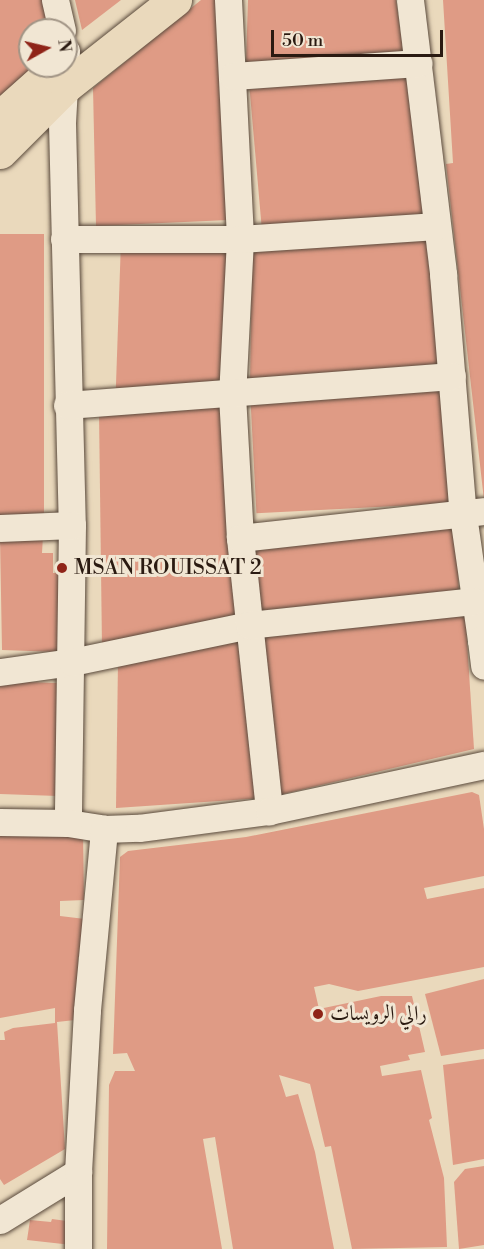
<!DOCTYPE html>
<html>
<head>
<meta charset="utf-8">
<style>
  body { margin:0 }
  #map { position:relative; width:484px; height:1249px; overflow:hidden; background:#ead9bc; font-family:"Libre Bodoni",Amiri,serif }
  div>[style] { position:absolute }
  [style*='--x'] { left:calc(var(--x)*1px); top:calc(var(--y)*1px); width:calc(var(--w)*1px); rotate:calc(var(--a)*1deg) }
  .building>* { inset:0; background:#df9b85; transform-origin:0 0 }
  .roads { filter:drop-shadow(0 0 2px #5a4a3c) drop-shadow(0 0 2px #5a4a3c) }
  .minor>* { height:27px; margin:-13.5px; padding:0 13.5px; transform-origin:13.5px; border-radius:13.5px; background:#f1e6d3 }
  .major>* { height:33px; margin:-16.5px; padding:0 16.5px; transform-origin:16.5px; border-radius:16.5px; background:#ead9bc }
  .dots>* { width:16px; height:16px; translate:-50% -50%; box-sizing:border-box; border:3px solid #f1e6d3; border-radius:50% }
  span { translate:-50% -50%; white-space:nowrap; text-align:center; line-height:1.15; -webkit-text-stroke:6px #f1e6d3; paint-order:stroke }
  .poi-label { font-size:21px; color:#2a1a11 }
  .left { translate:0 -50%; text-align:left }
  .north { position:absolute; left:18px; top:18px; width:60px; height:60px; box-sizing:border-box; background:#f1e6d3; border:2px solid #a19485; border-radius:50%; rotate:82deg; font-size:16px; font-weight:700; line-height:24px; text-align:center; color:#2a1a11 }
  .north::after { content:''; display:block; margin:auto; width:21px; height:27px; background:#8f2418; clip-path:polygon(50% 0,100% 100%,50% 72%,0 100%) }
  .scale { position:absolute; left:271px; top:30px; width:172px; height:27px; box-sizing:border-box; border:3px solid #2a1a11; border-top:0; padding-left:8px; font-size:18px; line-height:21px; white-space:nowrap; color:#2a1a11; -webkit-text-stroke:4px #f1e6d3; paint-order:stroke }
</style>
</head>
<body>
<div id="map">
  <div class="building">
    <div style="clip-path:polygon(0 0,51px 0,58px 30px,30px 30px,30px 66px,37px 66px,0 100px)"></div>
    <div style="clip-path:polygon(75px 0,121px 0,82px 30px)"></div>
    <div style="clip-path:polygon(201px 0,225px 0,228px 220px,96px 226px,93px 88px)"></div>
    <div style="clip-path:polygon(248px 0,396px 0,404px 55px,246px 62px)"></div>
    <div style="clip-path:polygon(443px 0,484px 0,484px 500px,446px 164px,453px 163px)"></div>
    <div style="left:412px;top:75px;width:144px;height:163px;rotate:85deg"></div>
    <div style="left:44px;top:234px;width:281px;height:44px;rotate:90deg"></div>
    <div style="clip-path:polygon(429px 239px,447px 370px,250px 385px,252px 243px)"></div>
    <div style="left:121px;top:241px;width:109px;height:147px;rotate:2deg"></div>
    <div style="left:451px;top:385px;width:118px;height:201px;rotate:87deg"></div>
    <div style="clip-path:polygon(231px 402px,239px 615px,102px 647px,99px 412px)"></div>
    <div style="clip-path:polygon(456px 518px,459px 596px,261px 617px,255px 549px)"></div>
    <div style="clip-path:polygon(43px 536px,42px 553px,53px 553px,53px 573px,58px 573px,60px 652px,2px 650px,0 537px)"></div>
    <div style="clip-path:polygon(465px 611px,474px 749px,279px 795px,259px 635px)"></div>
    <div style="clip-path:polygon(242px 638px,263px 798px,116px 808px,118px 661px)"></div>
    <div style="left:0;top:681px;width:62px;height:113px;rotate:2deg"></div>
    <div style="clip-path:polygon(472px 792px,479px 795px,484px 829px,484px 876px,424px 888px,427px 899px,484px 888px,484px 967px,358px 991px,329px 984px,314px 987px,319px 1009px,381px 996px,412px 996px,425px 1052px,408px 1055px,410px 1060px,380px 1066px,382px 1076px,421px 1070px,432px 1118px,429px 1120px,444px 1178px,447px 1247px,352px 1249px,331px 1146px,325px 1147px,310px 1084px,279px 1075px,286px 1097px,298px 1094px,315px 1152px,334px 1249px,233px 1249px,215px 1137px,203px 1139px,222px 1249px,107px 1249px,109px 1085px,115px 1071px,135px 1071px,127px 1053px,113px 1054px,120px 857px,128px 851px,246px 837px)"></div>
    <div style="clip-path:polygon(83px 832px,84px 900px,60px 901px,60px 916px,85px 919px,86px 957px,78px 957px,84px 1019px,57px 1022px,65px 1149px,4px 1185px,0 1179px,0 1040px,5px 1040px,4px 1032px,13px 1028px,55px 1023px,55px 1008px,0 1018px,0 836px)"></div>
    <div style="clip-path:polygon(484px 979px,484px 1049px,441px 1056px,425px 994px)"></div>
    <div style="clip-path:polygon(484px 1059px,484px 1159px,453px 1165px,443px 1065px)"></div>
    <div style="clip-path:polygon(484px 1166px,484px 1245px,459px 1249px,454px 1182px,465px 1169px)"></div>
    <div style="clip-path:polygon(52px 1219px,74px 1222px,72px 1245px,27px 1240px,30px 1220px,51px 1222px)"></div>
  </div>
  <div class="roads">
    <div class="minor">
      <div style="--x:55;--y:0;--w:31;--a:77"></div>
      <div style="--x:228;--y:0;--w:239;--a:87.1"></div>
      <div style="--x:240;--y:239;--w:156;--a:92.9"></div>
      <div style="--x:232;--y:395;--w:143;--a:86.8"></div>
      <div style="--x:240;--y:538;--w:275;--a:83.9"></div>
      <div style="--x:410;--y:0;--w:276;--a:83.1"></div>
      <div style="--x:443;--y:274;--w:242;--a:85.3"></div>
      <div style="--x:463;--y:515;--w:126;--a:81.8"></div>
      <div style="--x:66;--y:51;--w:72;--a:93.2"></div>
      <div style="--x:62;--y:123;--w:402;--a:88.6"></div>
      <div style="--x:72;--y:525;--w:298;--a:90.8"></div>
      <div style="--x:68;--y:823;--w:36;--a:9"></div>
      <div style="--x:104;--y:829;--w:35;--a:-2"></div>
      <div style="--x:139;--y:828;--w:131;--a:-7.5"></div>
      <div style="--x:269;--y:811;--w:220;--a:-12.1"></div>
      <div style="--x:233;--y:76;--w:186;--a:-4"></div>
      <div style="--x:64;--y:239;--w:176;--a:0"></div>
      <div style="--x:240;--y:239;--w:197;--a:-3.8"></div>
      <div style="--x:67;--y:405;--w:386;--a:-4.3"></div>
      <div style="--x:0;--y:528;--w:72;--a:-2.4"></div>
      <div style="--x:240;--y:538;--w:245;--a:-6.3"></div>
      <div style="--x:484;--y:640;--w:3;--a:180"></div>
      <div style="--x:481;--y:640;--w:26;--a:83"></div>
      <div style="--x:0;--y:672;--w:73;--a:-7.9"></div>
      <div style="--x:72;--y:662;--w:181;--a:-11.8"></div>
      <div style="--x:249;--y:625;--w:226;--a:-6.1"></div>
      <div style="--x:0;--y:822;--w:68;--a:0.8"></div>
      <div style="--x:0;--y:1220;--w:92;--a:-31.6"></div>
      <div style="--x:78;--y:1249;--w:77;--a:-90"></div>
      <div style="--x:78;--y:1172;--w:162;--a:-86.8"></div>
      <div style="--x:87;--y:1010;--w:182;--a:-84.6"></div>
    </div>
    <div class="major">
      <div style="--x:0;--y:117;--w:72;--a:-41.6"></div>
      <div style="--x:0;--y:152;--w:93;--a:-45"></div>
      <div style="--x:66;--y:86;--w:139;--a:-38.3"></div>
    </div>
  </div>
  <div class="dots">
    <div style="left:62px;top:568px;background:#8f2418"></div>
    <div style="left:318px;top:1014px;background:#8f2418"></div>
  </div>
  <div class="poi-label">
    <span class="left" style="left:74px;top:568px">MSAN ROUISSAT 2</span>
    <span class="left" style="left:330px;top:1014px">رالي الرويسات</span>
  </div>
  <div class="north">N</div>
  <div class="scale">50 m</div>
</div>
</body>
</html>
